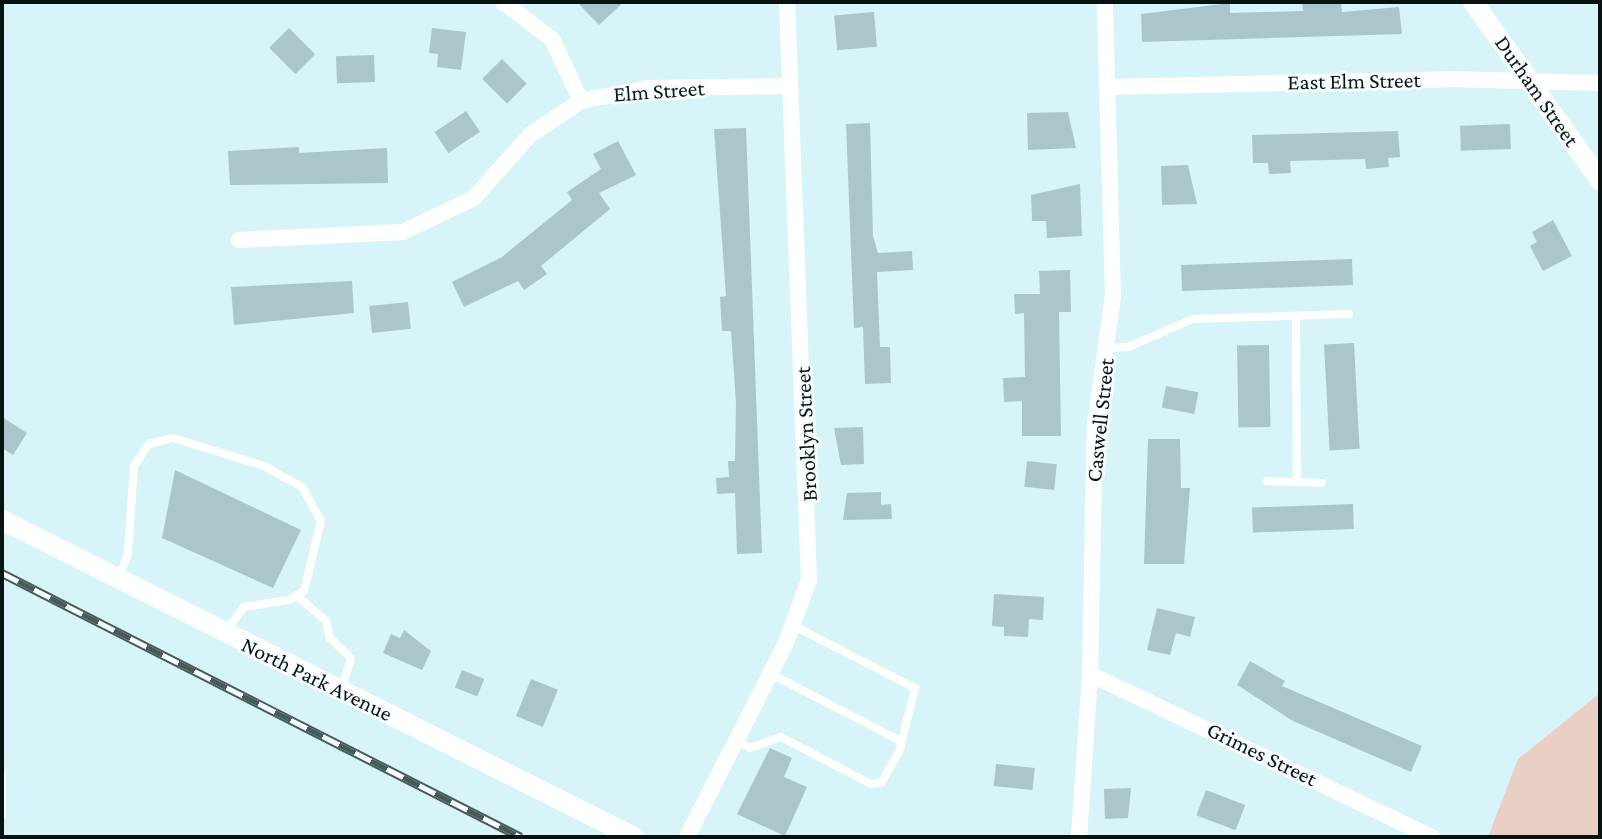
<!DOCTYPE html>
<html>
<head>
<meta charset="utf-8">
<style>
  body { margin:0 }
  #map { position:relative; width:1602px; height:839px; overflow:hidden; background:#d7f5f8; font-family:"Crimson Pro",serif }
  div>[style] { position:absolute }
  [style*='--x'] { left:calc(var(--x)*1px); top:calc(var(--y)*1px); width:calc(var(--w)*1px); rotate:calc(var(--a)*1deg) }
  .green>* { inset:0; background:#e9cfc4 }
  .building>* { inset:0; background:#aac6ca; transform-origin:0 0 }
  .service>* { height:8px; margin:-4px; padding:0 4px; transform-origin:4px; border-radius:4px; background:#fff }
  .minor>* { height:16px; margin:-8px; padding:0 8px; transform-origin:8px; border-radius:8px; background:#fff }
  .tertiary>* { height:20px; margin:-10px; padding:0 10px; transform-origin:10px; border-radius:10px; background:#fff }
  .rail>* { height:9px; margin-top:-4.5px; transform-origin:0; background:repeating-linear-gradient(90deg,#f7fdfe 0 18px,#48595a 0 36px); box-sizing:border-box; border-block:2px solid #48595a }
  span { translate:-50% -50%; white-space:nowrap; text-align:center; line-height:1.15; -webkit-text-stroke:6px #f7fdfe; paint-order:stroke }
  .street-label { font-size:22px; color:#081213 }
  .frame { position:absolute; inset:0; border:4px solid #081213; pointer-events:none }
</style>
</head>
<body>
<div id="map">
  <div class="green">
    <div style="clip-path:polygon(1600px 693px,1600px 837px,1488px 837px,1518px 759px)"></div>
  </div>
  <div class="building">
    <div style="clip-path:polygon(577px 2px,624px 2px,599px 25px)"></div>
    <div style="clip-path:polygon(1302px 2px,1341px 2px,1342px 12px,1399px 7px,1402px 34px,1142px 42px,1141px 14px,1230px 3px,1230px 13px,1303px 11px)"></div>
    <div style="left:874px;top:12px;width:35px;height:40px;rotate:85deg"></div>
    <div style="left:289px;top:28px;width:37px;height:28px;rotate:45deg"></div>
    <div style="clip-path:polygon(432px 28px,466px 32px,461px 70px,437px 67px,438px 54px,429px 53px)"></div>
    <div style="left:374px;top:55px;width:27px;height:38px;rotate:88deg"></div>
    <div style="left:502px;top:59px;width:35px;height:28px;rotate:45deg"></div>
    <div style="left:466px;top:111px;width:25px;height:38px;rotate:56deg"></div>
    <div style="clip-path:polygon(1068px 112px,1076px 148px,1028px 150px,1027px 113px)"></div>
    <div style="clip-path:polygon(870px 123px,873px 236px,878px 253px,912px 251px,913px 270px,877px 272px,880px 347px,890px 347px,891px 383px,865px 384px,863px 327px,854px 328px,846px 124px)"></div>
    <div style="left:1510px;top:124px;width:25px;height:50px;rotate:88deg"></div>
    <div style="clip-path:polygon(746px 128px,762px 553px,737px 554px,735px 493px,717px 494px,716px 478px,729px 477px,728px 461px,735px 461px,736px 403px,731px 331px,722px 331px,720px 297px,726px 296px,714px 129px)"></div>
    <div style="clip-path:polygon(1398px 131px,1400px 157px,1388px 158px,1389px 167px,1366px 169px,1365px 159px,1290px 161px,1291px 173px,1269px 174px,1268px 163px,1253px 163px,1252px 135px)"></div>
    <div style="clip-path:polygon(618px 141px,636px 175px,599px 193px,610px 209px,541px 266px,547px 274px,524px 290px,518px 281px,464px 307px,452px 282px,502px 257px,572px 200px,567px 192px,601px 169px,593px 154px)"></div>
    <div style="clip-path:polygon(299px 147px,299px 153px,387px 148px,388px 183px,230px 185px,228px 151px)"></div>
    <div style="clip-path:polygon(1188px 165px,1197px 204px,1162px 205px,1161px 166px)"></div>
    <div style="clip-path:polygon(1080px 184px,1082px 236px,1047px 238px,1046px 221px,1032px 221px,1031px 195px)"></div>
    <div style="clip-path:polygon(1553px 220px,1572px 256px,1543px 271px,1530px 246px,1537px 242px,1532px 232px)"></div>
    <div style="left:1352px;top:259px;width:26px;height:171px;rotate:88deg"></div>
    <div style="clip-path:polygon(1070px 270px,1071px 312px,1059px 312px,1061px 436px,1022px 436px,1022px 401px,1004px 402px,1003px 378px,1025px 377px,1024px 313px,1015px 314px,1014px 294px,1040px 294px,1039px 271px)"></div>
    <div style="clip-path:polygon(352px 281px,354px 313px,234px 325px,231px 287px)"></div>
    <div style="left:408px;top:302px;width:27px;height:39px;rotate:84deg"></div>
    <div style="left:1354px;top:343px;width:106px;height:30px;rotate:87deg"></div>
    <div style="left:1269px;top:345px;width:82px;height:32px;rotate:89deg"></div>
    <div style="left:1166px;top:386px;width:33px;height:22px;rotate:11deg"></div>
    <div style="clip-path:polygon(2px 417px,27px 433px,13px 455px,2px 448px)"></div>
    <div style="clip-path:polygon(863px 427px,864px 464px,841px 465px,834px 428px)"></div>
    <div style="clip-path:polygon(1148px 439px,1180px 439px,1181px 488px,1190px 488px,1184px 564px,1144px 564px)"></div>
    <div style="left:1027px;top:461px;width:30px;height:26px;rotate:6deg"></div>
    <div style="clip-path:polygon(175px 470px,301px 530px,273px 588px,162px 538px)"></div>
    <div style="clip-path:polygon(881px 492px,881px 505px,891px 504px,892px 519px,843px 520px,847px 493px)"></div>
    <div style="left:1353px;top:504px;width:25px;height:101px;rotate:88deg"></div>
    <div style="clip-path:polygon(994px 594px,1044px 597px,1043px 620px,1029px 619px,1028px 637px,1004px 636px,1004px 627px,992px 626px)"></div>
    <div style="clip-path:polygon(1157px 608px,1195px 617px,1190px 637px,1176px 633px,1170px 655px,1147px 650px)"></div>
    <div style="clip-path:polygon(404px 630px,431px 651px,422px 670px,383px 653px,391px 634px,400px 638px)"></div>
    <div style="clip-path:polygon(1250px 661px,1285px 681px,1282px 686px,1422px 746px,1411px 772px,1293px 721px,1237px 685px)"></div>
    <div style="left:462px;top:670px;width:24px;height:19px;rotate:22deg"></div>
    <div style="left:531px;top:679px;width:29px;height:40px;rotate:22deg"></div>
    <div style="clip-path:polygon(770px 748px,792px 758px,784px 777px,807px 787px,785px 836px,737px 814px)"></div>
    <div style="left:996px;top:764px;width:39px;height:22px;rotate:6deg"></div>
    <div style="clip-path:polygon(1131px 788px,1128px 818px,1105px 819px,1104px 789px)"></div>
    <div style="left:1206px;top:790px;width:42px;height:27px;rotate:21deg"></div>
  </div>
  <div class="service">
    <div style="--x:1296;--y:316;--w:166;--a:89.7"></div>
    <div style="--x:1107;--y:348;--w:21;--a:-3"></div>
    <div style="--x:1128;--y:347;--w:71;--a:-23.3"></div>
    <div style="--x:1193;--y:319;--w:156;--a:-1.8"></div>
    <div style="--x:1266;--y:481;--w:56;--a:2"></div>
    <div style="--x:119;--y:578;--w:27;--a:-70"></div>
    <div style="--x:128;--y:553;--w:87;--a:-86.1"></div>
    <div style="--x:134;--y:466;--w:27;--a:-56"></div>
    <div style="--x:149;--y:444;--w:25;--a:-14"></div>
    <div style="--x:173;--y:438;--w:95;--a:17.1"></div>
    <div style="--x:264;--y:466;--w:43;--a:28.9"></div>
    <div style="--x:302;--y:487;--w:39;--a:61"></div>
    <div style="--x:321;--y:521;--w:72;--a:103.7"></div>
    <div style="--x:304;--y:591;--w:17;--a:149"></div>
    <div style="--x:289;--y:600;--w:46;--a:171.2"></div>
    <div style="--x:244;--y:607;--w:31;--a:127"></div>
    <div style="--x:296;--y:595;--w:40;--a:41"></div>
    <div style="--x:326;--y:621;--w:17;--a:77"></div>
    <div style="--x:330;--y:638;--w:29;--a:44"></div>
    <div style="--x:351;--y:658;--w:34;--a:107"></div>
    <div style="--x:771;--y:674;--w:146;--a:27.3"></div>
    <div style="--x:737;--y:740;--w:15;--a:32"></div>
    <div style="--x:750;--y:748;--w:33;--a:-20"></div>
    <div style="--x:781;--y:737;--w:102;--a:27.6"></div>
    <div style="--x:871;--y:784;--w:11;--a:-10"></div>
    <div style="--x:882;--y:782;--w:38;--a:-61"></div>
    <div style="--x:900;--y:749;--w:63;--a:-76.2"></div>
    <div style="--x:915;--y:688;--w:136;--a:-152.9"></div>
    <div style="--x:2;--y:775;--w:40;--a:90"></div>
  </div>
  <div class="minor">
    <div style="--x:503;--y:2;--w:61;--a:37.1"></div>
    <div style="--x:552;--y:39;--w:68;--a:64.9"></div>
    <div style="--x:1109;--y:87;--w:340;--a:-1.3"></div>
    <div style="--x:1449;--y:79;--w:151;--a:1.5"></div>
    <div style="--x:239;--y:240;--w:164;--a:-2.8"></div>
    <div style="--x:403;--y:232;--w:79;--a:-25.6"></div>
    <div style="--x:474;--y:198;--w:86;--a:-48.3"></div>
    <div style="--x:531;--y:134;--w:60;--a:-33.4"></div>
    <div style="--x:581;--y:101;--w:69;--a:-10.8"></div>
    <div style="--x:649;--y:88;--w:141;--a:-0.8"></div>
    <div style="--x:1090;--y:674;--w:379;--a:25.5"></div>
    <div style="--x:687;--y:837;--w:216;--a:-63"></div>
    <div style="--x:785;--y:645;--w:69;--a:-69.7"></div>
    <div style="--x:809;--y:580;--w:578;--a:-92.18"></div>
    <div style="--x:1079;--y:837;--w:163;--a:-86.1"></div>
    <div style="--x:1090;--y:674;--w:250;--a:-88.9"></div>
    <div style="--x:1095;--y:424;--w:129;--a:-82"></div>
    <div style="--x:1113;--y:296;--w:294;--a:-91.6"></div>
  </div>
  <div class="tertiary">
    <div style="--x:1473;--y:2;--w:219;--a:54.5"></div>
    <div style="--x:2;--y:520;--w:707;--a:26.64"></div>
  </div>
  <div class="rail">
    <div style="--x:2;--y:573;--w:582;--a:26.96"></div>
  </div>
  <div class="street-label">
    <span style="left:1354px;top:81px;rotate:-1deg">East Elm Street</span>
    <span style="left:659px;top:91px;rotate:-4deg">Elm Street</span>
    <span style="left:1537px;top:91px;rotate:55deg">Durham Street</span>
    <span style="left:1100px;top:420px;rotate:-84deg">Caswell Street</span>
    <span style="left:806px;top:434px;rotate:-93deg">Brooklyn Street</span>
    <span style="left:317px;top:679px;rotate:26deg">North Park Avenue</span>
    <span style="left:1262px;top:754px;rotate:26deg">Grimes Street</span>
  </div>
  <div class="frame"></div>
</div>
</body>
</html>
